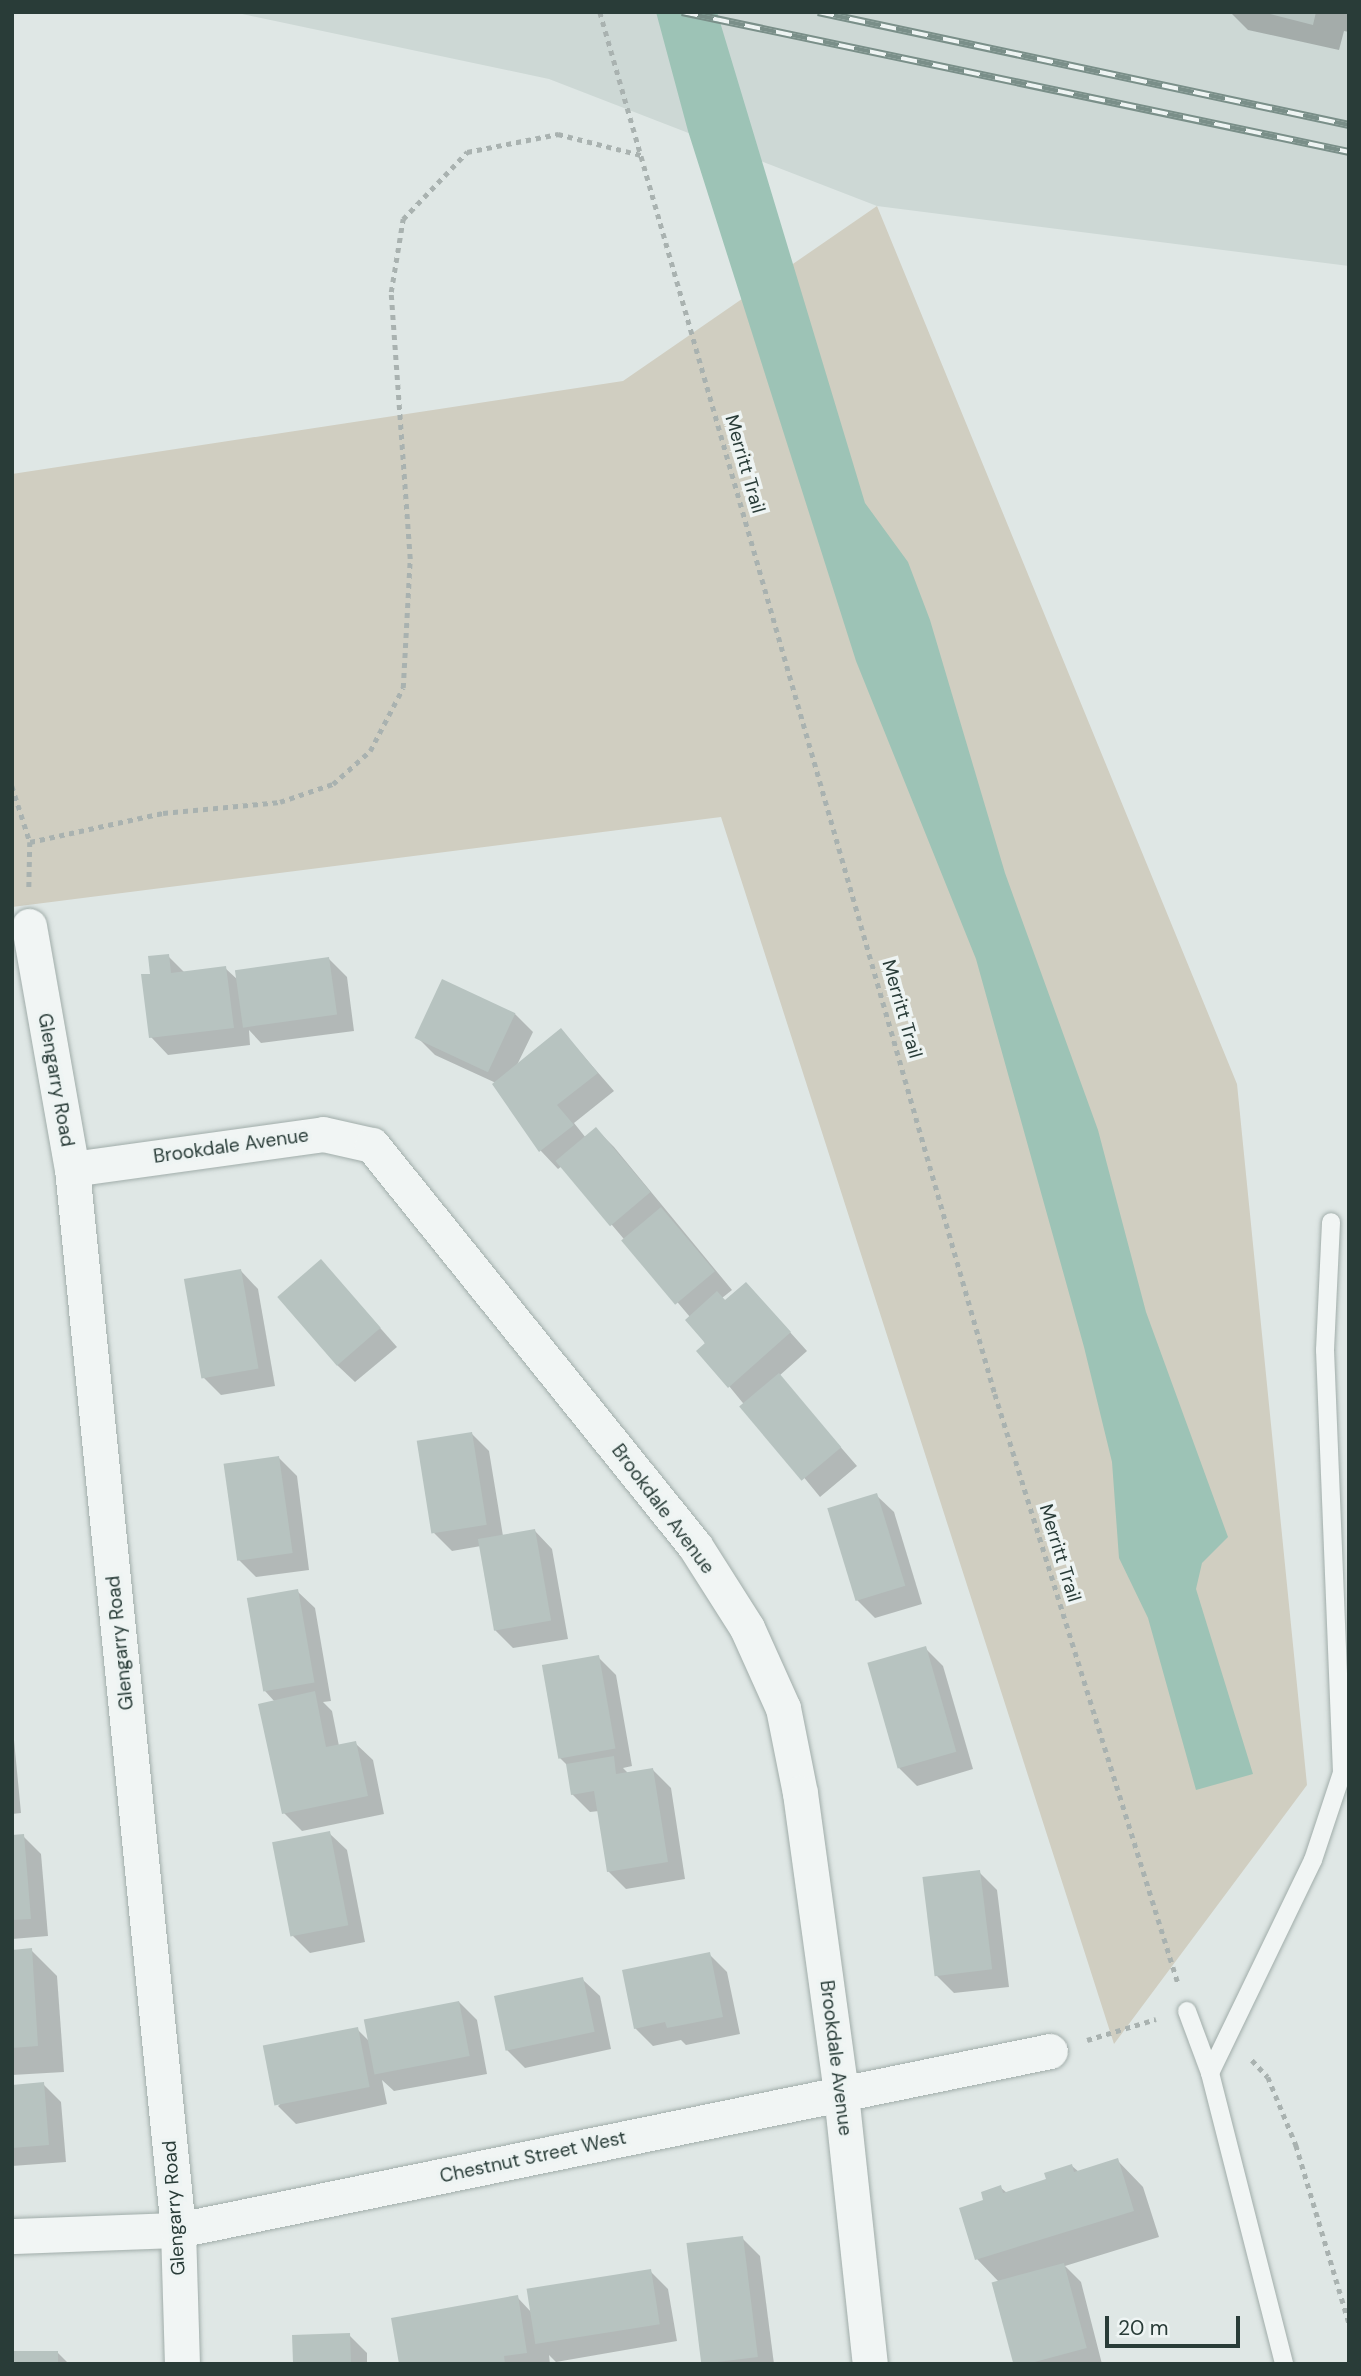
<!DOCTYPE html>
<html>
<head>
<meta charset="utf-8">
<style>
  body { margin:0 }
  #map { position:relative; width:1361px; height:2376px; overflow:hidden; background:#dfe7e5; font-family:"DM Sans",sans-serif }
  div>[style] { position:absolute }
  [style*='--x'] { left:calc(var(--x)*1px); top:calc(var(--y)*1px); width:calc(var(--w)*1px); rotate:calc(var(--a)*1deg) }
  .built>* { inset:0; background:#cdd8d5 }
  .green>* { inset:0; background:#d0cec1 }
  .water>* { inset:0; background:#9dc3b6 }
  .shadow>* { inset:0; background:#0003 }
  .building>* { inset:0; background:#b7c3c0; transform-origin:0 0 }
  .path>* { height:4.5px; margin-top:-2.25px; transform-origin:0; background:repeating-linear-gradient(90deg,#a9b2b0 0 5px,transparent 0 10px) }
  .roads { filter:drop-shadow(0 0 2px #a1adaa) drop-shadow(0 0 2px #a1adaa) }
  .service>* { height:18px; margin:-9px; padding:0 9px; transform-origin:9px; border-radius:9px; background:#f1f5f4 }
  .minor>* { height:35px; margin:-17.5px; padding:0 17.5px; transform-origin:17.5px; border-radius:17.5px; background:#f1f5f4 }
  .rail>* { height:8px; margin-top:-4px; transform-origin:0; background:repeating-linear-gradient(90deg,#eef4f3 0 16px,#7a8f89 0 32px); box-sizing:border-box; border-block:2px solid #7a8f89 }
  span { translate:-50% -50%; white-space:nowrap; text-align:center; line-height:1.15; -webkit-text-stroke:7px #eef4f3; paint-order:stroke }
  .street-label { font-size:19px; color:#293c38 }
  .frame { position:absolute; inset:0; border:14px solid #293c38; pointer-events:none }
  .scale { position:absolute; left:1105px; top:2316px; width:135px; height:32px; box-sizing:border-box; border:4px solid #293c38; border-top:0; padding-left:9px; font-size:21px; line-height:24px; white-space:nowrap; color:#293c38; -webkit-text-stroke:5px #eef4f3; paint-order:stroke }
</style>
</head>
<body>
<div id="map">
  <div class="built">
    <div style="clip-path:polygon(233px 12px,1349px 12px,1349px 266px,877px 206px,549px 79px)"></div>
  </div>
  <div class="green">
    <div style="clip-path:polygon(877px 206px,1237px 1084px,1307px 1785px,1114px 2044px,721px 817px,12px 907px,12px 474px,623px 381px)"></div>
  </div>
  <div class="water">
    <div style="clip-path:polygon(656px 12px,717px 12px,865px 503px,908px 562px,930px 620px,1005px 873px,1098px 1130px,1146px 1312px,1228px 1537px,1202px 1563px,1196px 1589px,1253px 1774px,1196px 1790px,1148px 1618px,1119px 1558px,1112px 1462px,1084px 1347px,976px 959px,856px 661px,688px 131px)"></div>
  </div>
  <div class="shadow">
    <div style="clip-path:polygon(1230px 12px,1349px 12px,1349px 32px,1344px 31px,1339px 50px,1248px 30px)"></div>
    <div style="clip-path:polygon(168px 956px,185px 973px,225px 968px,238px 980px,329px 959px,347px 977px,354px 1031px,261px 1043px,249px 1030px,250px 1045px,168px 1055px,151px 1037px,152px 975px)"></div>
    <div style="clip-path:polygon(515px 1014px,533px 1032px,517px 1065px,561px 1030px,614px 1091px,574px 1123px,586px 1138px,596px 1129px,614px 1147px,732px 1290px,722px 1298px,726px 1301px,763px 1302px,807px 1351px,779px 1376px,857px 1466px,820px 1497px,729px 1386px,690px 1317px,562px 1166px,558px 1169px,541px 1151px,496px 1083px,435px 1055px,417px 1037px)"></div>
    <div style="clip-path:polygon(321px 1261px,397px 1347px,355px 1382px,337px 1365px)"></div>
    <div style="clip-path:polygon(241px 1271px,258px 1289px,275px 1386px,221px 1395px,203px 1377px)"></div>
    <div style="clip-path:polygon(471px 1433px,489px 1451px,503px 1536px,535px 1531px,552px 1549px,568px 1639px,513px 1648px,495px 1630px,481px 1546px,452px 1551px,434px 1533px)"></div>
    <div style="clip-path:polygon(279px 1458px,297px 1476px,309px 1570px,256px 1577px,238px 1559px)"></div>
    <div style="clip-path:polygon(876px 1495px,894px 1512px,922px 1604px,875px 1618px,857px 1600px)"></div>
    <div style="clip-path:polygon(297px 1591px,315px 1608px,331px 1701px,323px 1702px,332px 1711px,339px 1746px,355px 1743px,373px 1760px,384px 1814px,302px 1831px,284px 1813px,275px 1702px,265px 1691px)"></div>
    <div style="clip-path:polygon(925px 1648px,943px 1666px,973px 1769px,917px 1786px,899px 1768px)"></div>
    <div style="clip-path:polygon(598px 1657px,616px 1675px,632px 1766px,623px 1768px,629px 1774px,653px 1770px,671px 1788px,685px 1879px,626px 1889px,608px 1871px,599px 1811px,590px 1812px,572px 1794px,568px 1766px,560px 1758px)"></div>
    <div style="clip-path:polygon(12px 1719px,21px 1813px,12px 1814px)"></div>
    <div style="clip-path:polygon(329px 1833px,347px 1850px,365px 1942px,310px 1953px,292px 1935px)"></div>
    <div style="clip-path:polygon(23px 1836px,41px 1854px,48px 1936px,12px 1939px,12px 1837px)"></div>
    <div style="clip-path:polygon(979px 1872px,997px 1890px,1009px 1987px,954px 1993px,936px 1975px)"></div>
    <div style="clip-path:polygon(31px 1950px,57px 1976px,64px 2072px,12px 2075px,12px 1951px)"></div>
    <div style="clip-path:polygon(709px 1954px,727px 1972px,740px 2034px,686px 2045px,681px 2040px,653px 2046px,635px 2028px)"></div>
    <div style="clip-path:polygon(582px 1979px,600px 1996px,611px 2049px,525px 2068px,507px 2050px)"></div>
    <div style="clip-path:polygon(459px 2002px,477px 2020px,487px 2074px,394px 2091px,382px 2080px,387px 2104px,296px 2124px,278px 2106px,357px 2029px,370px 2042px)"></div>
    <div style="clip-path:polygon(43px 2084px,61px 2102px,66px 2162px,12px 2166px,12px 2087px)"></div>
    <div style="clip-path:polygon(1117px 2160px,1143px 2187px,1159px 2237px,1065px 2266px,1081px 2282px,1102px 2364px,1015px 2364px,993px 2283px,999px 2282px,977px 2259px,961px 2209px,985px 2201px,1000px 2187px,1007px 2193px,1048px 2180px,1072px 2166px,1079px 2172px)"></div>
    <div style="clip-path:polygon(742px 2238px,760px 2256px,774px 2364px,703px 2364px,688px 2245px)"></div>
    <div style="clip-path:polygon(650px 2271px,668px 2289px,677px 2341px,556px 2362px,549px 2355px,550px 2364px,401px 2364px,517px 2297px,532px 2313px)"></div>
    <div style="clip-path:polygon(349px 2335px,367px 2353px,367px 2364px,295px 2364px)"></div>
    <div style="clip-path:polygon(57px 2352px,69px 2364px,15px 2364px)"></div>
  </div>
  <div class="building">
    <div style="clip-path:polygon(1262px 12px,1316px 12px,1313px 25px)"></div>
    <div style="clip-path:polygon(169px 954px,171px 973px,226px 966px,234px 1028px,149px 1038px,141px 974px,150px 974px,148px 956px)"></div>
    <div style="left:329px;top:957px;width:58px;height:95px;rotate:82deg"></div>
    <div style="left:442px;top:979px;width:81px;height:65px;rotate:25deg"></div>
    <div style="clip-path:polygon(561px 1028px,598px 1073px,557px 1105px,574px 1125px,539px 1152px,492px 1084px)"></div>
    <div style="left:596px;top:1127px;width:85px;height:53px;rotate:50deg"></div>
    <div style="left:661px;top:1207px;width:84px;height:52px;rotate:50deg"></div>
    <div style="left:321px;top:1259px;width:91px;height:58px;rotate:49deg"></div>
    <div style="left:241px;top:1269px;width:101px;height:58px;rotate:80deg"></div>
    <div style="clip-path:polygon(746px 1282px,791px 1332px,728px 1388px,696px 1351px,705px 1343px,685px 1320px,717px 1291px,725px 1300px)"></div>
    <div style="left:779px;top:1373px;width:97px;height:52px;rotate:50deg"></div>
    <div style="left:472px;top:1432px;width:94px;height:56px;rotate:81deg"></div>
    <div style="left:279px;top:1456px;width:98px;height:56px;rotate:82deg"></div>
    <div style="left:877px;top:1493px;width:97px;height:52px;rotate:73deg"></div>
    <div style="left:535px;top:1529px;width:93px;height:58px;rotate:80deg"></div>
    <div style="left:298px;top:1589px;width:95px;height:52px;rotate:80deg"></div>
    <div style="left:926px;top:1646px;width:110px;height:61px;rotate:74deg"></div>
    <div style="left:599px;top:1655px;width:95px;height:58px;rotate:80deg"></div>
    <div style="clip-path:polygon(315px 1691px,326px 1747px,356px 1741px,368px 1796px,282px 1814px,258px 1704px)"></div>
    <div style="clip-path:polygon(614px 1756px,616px 1774px,653px 1768px,668px 1862px,607px 1872px,594px 1791px,571px 1795px,566px 1764px)"></div>
    <div style="left:330px;top:1831px;width:96px;height:59px;rotate:79deg"></div>
    <div style="clip-path:polygon(24px 1834px,31px 1919px,12px 1920px,12px 1835px)"></div>
    <div style="left:980px;top:1870px;width:100px;height:58px;rotate:83deg"></div>
    <div style="clip-path:polygon(32px 1948px,38px 2046px,12px 2048px,12px 1950px)"></div>
    <div style="clip-path:polygon(710px 1952px,723px 2017px,667px 2028px,665px 2022px,634px 2029px,622px 1970px)"></div>
    <div style="left:583px;top:1977px;width:56px;height:91px;rotate:78deg"></div>
    <div style="left:459px;top:2001px;width:56px;height:97px;rotate:79deg"></div>
    <div style="left:358px;top:2027px;width:61px;height:97px;rotate:79deg"></div>
    <div style="clip-path:polygon(44px 2082px,49px 2145px,12px 2148px,12px 2085px)"></div>
    <div style="clip-path:polygon(1118px 2158px,1134px 2211px,975px 2260px,959px 2208px,983px 2200px,981px 2192px,1001px 2185px,1003px 2193px,1046px 2179px,1044px 2173px,1072px 2164px,1074px 2172px)"></div>
    <div style="left:743px;top:2236px;width:122px;height:57px;rotate:83deg"></div>
    <div style="left:1064px;top:2263px;width:88px;height:75px;rotate:75deg"></div>
    <div style="left:651px;top:2269px;width:56px;height:126px;rotate:81deg"></div>
    <div style="clip-path:polygon(518px 2295px,527px 2353px,504px 2356px,505px 2364px,399px 2364px,391px 2318px)"></div>
    <div style="left:350px;top:2333px;width:31px;height:58px;rotate:88deg"></div>
    <div style="left:58px;top:2351px;width:13px;height:45px;rotate:90deg"></div>
  </div>
  <div class="path">
    <div style="--x:600;--y:12;--w:1437;--a:74.05"></div>
    <div style="--x:995;--y:1394;--w:617;--a:72.74"></div>
    <div style="--x:12;--y:786;--w:59;--a:72.2"></div>
    <div style="--x:30;--y:842;--w:46;--a:91.2"></div>
    <div style="--x:30;--y:842;--w:136;--a:-12.3"></div>
    <div style="--x:163;--y:813;--w:118;--a:-5.4"></div>
    <div style="--x:280;--y:802;--w:56;--a:-18.8"></div>
    <div style="--x:333;--y:784;--w:50;--a:-41.7"></div>
    <div style="--x:370;--y:751;--w:71;--a:-62.4"></div>
    <div style="--x:403;--y:688;--w:129;--a:-86.9"></div>
    <div style="--x:410;--y:559;--w:268;--a:-94.1"></div>
    <div style="--x:391;--y:292;--w:74;--a:-80.7"></div>
    <div style="--x:403;--y:219;--w:93;--a:-46.3"></div>
    <div style="--x:467;--y:152;--w:93;--a:-11.2"></div>
    <div style="--x:558;--y:134;--w:86;--a:14.2"></div>
    <div style="--x:1087;--y:2040;--w:72;--a:-16.9"></div>
    <div style="--x:1252;--y:2060;--w:23;--a:47"></div>
    <div style="--x:1268;--y:2077;--w:74;--a:67.6"></div>
    <div style="--x:1296;--y:2145;--w:186;--a:73.4"></div>
  </div>
  <div class="roads">
    <div class="service">
      <div style="--x:1187;--y:2011;--w:66;--a:69.6"></div>
      <div style="--x:1210;--y:2073;--w:300;--a:75.7"></div>
      <div style="--x:1210;--y:2073;--w:237;--a:-64.2"></div>
      <div style="--x:1313;--y:1860;--w:92;--a:-71.6"></div>
      <div style="--x:1342;--y:1773;--w:423;--a:-92.3"></div>
      <div style="--x:1325;--y:1350;--w:128;--a:-87.3"></div>
    </div>
    <div class="minor">
      <div style="--x:29;--y:926;--w:247;--a:80"></div>
      <div style="--x:72;--y:1169;--w:1066;--a:84.29"></div>
      <div style="--x:178;--y:2230;--w:134;--a:88.3"></div>
      <div style="--x:72;--y:1169;--w:253;--a:-7.9"></div>
      <div style="--x:323;--y:1134;--w:50;--a:12.7"></div>
      <div style="--x:372;--y:1145;--w:515;--a:51.15"></div>
      <div style="--x:695;--y:1546;--w:97;--a:57.6"></div>
      <div style="--x:747;--y:1628;--w:88;--a:65.8"></div>
      <div style="--x:783;--y:1708;--w:87;--a:78.7"></div>
      <div style="--x:800;--y:1793;--w:304;--a:82.2"></div>
      <div style="--x:841;--y:2094;--w:272;--a:83.9"></div>
      <div style="--x:12;--y:2236;--w:166;--a:-2.1"></div>
      <div style="--x:178;--y:2230;--w:890;--a:-11.6"></div>
    </div>
  </div>
  <div class="rail">
    <div style="--x:682;--y:12;--w:682;--a:11.85"></div>
    <div style="--x:818;--y:12;--w:543;--a:12.01"></div>
  </div>
  <div class="street-label">
    <span style="left:745px;top:464px;rotate:74deg">Merritt Trail</span>
    <span style="left:902px;top:1009px;rotate:74deg">Merritt Trail</span>
    <span style="left:56px;top:1080px;rotate:80deg">Glengarry Road</span>
    <span style="left:231px;top:1146px;rotate:-8deg">Brookdale Avenue</span>
    <span style="left:663px;top:1509px;rotate:53deg">Brookdale Avenue</span>
    <span style="left:1060px;top:1553px;rotate:73deg">Merritt Trail</span>
    <span style="left:120px;top:1643px;rotate:-96deg">Glengarry Road</span>
    <span style="left:836px;top:2058px;rotate:83deg">Brookdale Avenue</span>
    <span style="left:533px;top:2157px;rotate:-12deg">Chestnut Street West</span>
    <span style="left:174px;top:2208px;rotate:-94deg">Glengarry Road</span>
  </div>
  <div class="frame"></div>
  <div class="scale">20 m</div>
</div>
</body>
</html>
